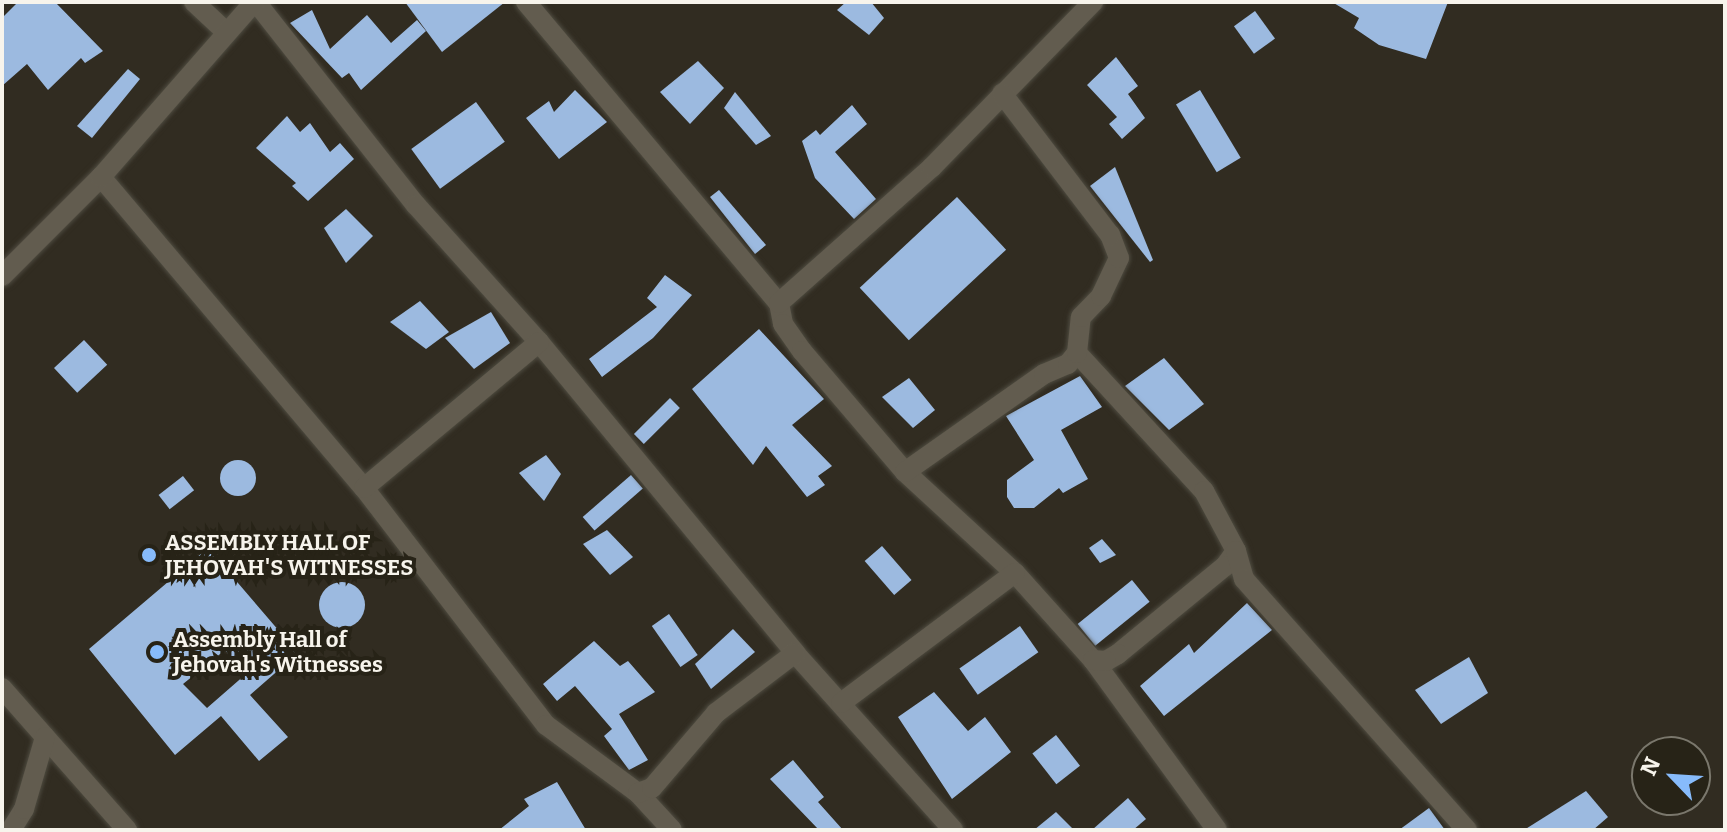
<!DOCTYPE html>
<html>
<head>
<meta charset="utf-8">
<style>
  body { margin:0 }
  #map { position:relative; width:1727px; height:832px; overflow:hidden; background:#312c21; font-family:Bitter,serif }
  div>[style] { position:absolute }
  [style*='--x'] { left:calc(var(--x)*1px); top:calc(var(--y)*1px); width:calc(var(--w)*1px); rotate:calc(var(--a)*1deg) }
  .building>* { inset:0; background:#9cbae0; transform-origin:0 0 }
  .round { border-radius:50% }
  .roads { filter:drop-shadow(0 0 2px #4e4b40) drop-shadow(0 0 2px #4e4b40) }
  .minor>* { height:20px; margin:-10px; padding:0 10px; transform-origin:10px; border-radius:10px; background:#625c4f }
  .dots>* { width:22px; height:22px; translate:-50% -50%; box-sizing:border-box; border:4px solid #272317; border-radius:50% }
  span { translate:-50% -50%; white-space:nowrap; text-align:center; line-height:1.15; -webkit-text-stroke:8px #272317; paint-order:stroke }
  .poi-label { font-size:22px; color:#f7f4ec; font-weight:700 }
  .left { translate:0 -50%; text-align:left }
  .frame { position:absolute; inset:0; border:4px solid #f7f4ec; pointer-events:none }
  .north { position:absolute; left:1631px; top:736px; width:80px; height:80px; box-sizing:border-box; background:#272317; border:2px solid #7a776c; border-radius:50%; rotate:295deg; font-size:22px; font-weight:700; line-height:32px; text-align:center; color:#f7f4ec }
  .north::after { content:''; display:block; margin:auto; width:28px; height:36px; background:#87bbfb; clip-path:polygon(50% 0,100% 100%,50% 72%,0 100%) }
</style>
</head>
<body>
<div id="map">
  <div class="building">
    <div style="clip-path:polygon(18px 2px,55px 2px,103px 51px,85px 63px,81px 58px,48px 90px,27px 64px,2px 86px,2px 18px)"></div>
    <div style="clip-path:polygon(405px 2px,505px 2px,442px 52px)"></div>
    <div style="clip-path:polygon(846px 2px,871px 2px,884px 18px,869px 35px,837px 10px)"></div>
    <div style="clip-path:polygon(1332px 2px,1448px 2px,1426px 59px,1379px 45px,1354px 28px,1359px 18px)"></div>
    <div style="clip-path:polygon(312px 10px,330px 49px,367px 15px,391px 43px,417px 20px,426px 31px,361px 90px,349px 73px,342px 78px,290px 23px)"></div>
    <div style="left:1255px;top:11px;width:34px;height:26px;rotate:54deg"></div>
    <div style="clip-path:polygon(1116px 57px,1138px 86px,1128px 94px,1145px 118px,1122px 139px,1109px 124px,1117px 117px,1087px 85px)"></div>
    <div style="clip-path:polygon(698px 61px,724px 88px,690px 124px,660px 92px)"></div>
    <div style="clip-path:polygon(128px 69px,140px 79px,92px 138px,77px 126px)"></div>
    <div style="clip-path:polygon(575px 90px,607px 122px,559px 159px,526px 118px,549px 101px,554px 112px)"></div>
    <div style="left:1200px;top:90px;width:79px;height:28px;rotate:59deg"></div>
    <div style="clip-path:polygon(735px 92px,771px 136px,756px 145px,724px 108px)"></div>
    <div style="left:476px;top:102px;width:49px;height:80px;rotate:54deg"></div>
    <div style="clip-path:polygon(852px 105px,867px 124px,835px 152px,876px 199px,854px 219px,815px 178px,802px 141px,816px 130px,820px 135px)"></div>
    <div style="clip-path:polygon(287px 116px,300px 132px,310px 123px,330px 152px,340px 143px,354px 159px,308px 201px,292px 186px,296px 183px,256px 148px)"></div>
    <div style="clip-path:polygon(1115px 167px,1153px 260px,1150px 262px,1090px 186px)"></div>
    <div style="clip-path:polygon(719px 190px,766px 245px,755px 254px,710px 197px)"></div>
    <div style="left:957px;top:197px;width:72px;height:133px;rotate:47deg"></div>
    <div style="clip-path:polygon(346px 209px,373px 236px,346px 263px,324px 228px)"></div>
    <div style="clip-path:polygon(665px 275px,692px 295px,653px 338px,602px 377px,589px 359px,657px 307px,647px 298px)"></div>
    <div style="clip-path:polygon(420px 301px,449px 332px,426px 349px,390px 322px)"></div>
    <div style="clip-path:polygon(491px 312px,510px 343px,474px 369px,445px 338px)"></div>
    <div style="clip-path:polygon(759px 329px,824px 399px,792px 425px,832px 466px,818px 476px,825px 485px,807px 497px,766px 446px,753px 465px,692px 389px)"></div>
    <div style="left:84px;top:340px;width:34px;height:41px;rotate:47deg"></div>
    <div style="clip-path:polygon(1164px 358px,1204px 404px,1169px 430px,1125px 386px)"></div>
    <div style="clip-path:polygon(1080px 376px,1102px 407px,1061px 430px,1088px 479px,1063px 493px,1059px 488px,1034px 508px,1014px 508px,1007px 497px,1007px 480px,1034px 460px,1006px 416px)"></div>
    <div style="clip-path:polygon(909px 378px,935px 410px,913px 428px,882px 397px)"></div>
    <div style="left:670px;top:398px;width:14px;height:51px;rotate:45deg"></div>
    <div style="clip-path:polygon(546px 455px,561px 474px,544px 501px,519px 473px)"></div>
    <div class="round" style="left:220px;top:460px;width:36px;height:36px"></div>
    <div style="left:631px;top:475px;width:18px;height:64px;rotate:49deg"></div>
    <div style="left:183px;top:476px;width:18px;height:31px;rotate:52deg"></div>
    <div style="clip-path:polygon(607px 530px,633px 557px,610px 575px,583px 544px)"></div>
    <div style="clip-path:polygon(1102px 539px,1116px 555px,1100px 563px,1089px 548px)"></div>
    <div style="left:882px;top:546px;width:45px;height:23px;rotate:49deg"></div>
    <div style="clip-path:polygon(evenodd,208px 548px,298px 653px,250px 695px,288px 737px,259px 761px,221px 716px,175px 755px,89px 649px,208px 548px,225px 650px,246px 674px,207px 708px,183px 684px,225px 650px)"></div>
    <div style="left:1132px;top:580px;width:28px;height:70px;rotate:51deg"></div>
    <div class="round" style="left:319px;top:582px;width:46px;height:46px"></div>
    <div style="clip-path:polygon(1247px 603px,1272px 630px,1164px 716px,1140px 686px,1189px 644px,1194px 653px)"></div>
    <div style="left:669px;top:614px;width:50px;height:21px;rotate:55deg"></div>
    <div style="left:1020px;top:626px;width:32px;height:74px;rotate:55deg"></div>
    <div style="clip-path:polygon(733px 629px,755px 652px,711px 689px,695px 664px)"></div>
    <div style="clip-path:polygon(594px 641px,620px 666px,628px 661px,655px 692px,619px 714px,648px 760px,629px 770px,604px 736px,612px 729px,575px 686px,557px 701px,543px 684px)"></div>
    <div style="clip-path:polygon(1469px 657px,1488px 693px,1441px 724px,1415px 690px)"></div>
    <div style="clip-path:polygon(934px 692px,968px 731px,985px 717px,1011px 752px,952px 799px,898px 717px)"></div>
    <div style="left:1056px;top:735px;width:39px;height:30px;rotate:52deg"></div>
    <div style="clip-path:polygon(793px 760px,824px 797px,818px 802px,843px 830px,819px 830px,770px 779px)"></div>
    <div style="clip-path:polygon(557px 782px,586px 830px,499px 830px,529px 806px,524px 799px)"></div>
    <div style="clip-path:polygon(1586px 791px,1608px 817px,1593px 830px,1524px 830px)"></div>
    <div style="clip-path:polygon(1128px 798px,1146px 819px,1133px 830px,1092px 830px)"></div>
    <div style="clip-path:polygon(1429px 808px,1445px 830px,1399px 830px)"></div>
    <div style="clip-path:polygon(1056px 812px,1074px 830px,1034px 830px)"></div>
  </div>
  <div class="roads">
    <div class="minor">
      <div style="--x:194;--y:2;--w:42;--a:43.1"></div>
      <div style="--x:256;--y:2;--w:258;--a:51.8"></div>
      <div style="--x:416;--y:205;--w:184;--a:48.1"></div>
      <div style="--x:539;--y:342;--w:403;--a:50.5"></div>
      <div style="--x:795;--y:653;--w:237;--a:48.2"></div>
      <div style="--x:526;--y:2;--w:393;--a:50"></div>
      <div style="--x:779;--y:303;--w:21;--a:79"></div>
      <div style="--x:783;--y:324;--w:33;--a:55"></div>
      <div style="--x:802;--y:351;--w:159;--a:49.6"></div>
      <div style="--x:905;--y:472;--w:149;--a:42.6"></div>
      <div style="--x:1015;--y:573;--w:117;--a:48.1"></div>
      <div style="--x:1093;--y:660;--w:210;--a:53.9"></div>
      <div style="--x:101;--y:177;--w:407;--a:49.8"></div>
      <div style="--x:364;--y:488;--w:299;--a:52.5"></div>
      <div style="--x:546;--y:725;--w:114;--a:36.5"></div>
      <div style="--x:638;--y:793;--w:50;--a:47.4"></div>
      <div style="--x:2;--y:276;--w:140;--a:-45"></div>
      <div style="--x:101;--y:177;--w:232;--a:-48.8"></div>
      <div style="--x:779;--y:303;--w:205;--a:-41.6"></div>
      <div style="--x:932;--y:167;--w:231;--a:-45.7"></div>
      <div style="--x:1077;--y:353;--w:188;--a:47.4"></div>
      <div style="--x:1204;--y:491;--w:68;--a:61.9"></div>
      <div style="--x:1236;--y:551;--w:19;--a:126"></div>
      <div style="--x:1225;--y:566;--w:139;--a:140.6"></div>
      <div style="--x:1118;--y:654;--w:14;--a:150"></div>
      <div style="--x:1106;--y:661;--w:13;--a:-176"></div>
      <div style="--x:905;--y:472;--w:170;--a:-35.2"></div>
      <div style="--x:1044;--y:374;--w:26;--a:-23"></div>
      <div style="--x:1068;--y:364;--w:14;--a:-51"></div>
      <div style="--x:1077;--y:353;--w:36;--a:-84"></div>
      <div style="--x:1081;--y:317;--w:29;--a:-46"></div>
      <div style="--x:1101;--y:296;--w:42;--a:-64.7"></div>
      <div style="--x:1119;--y:258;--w:25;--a:-111"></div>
      <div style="--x:1110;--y:235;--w:178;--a:-127.3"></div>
      <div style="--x:364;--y:488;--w:228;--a:-39.8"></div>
      <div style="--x:1236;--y:551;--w:29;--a:74"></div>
      <div style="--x:1244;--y:579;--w:336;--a:48.4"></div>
      <div style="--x:2;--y:688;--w:189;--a:48.6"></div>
      <div style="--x:841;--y:703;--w:217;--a:-36.8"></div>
      <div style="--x:638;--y:793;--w:15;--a:-20"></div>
      <div style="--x:652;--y:788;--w:99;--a:-49.5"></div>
      <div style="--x:716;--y:713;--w:99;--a:-37.2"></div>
      <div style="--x:11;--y:830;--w:25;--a:-58"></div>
      <div style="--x:24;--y:809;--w:75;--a:-73.7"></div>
    </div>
  </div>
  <div class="dots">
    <div style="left:149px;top:555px;background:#87bbfb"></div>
    <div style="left:157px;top:652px;background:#87bbfb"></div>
  </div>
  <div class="poi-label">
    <span class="left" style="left:165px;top:555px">ASSEMBLY HALL OF<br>JEHOVAH'S WITNESSES</span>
    <span class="left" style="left:173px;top:652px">Assembly Hall of<br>Jehovah's Witnesses</span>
  </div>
  <div class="frame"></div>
  <div class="north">N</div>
</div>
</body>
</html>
